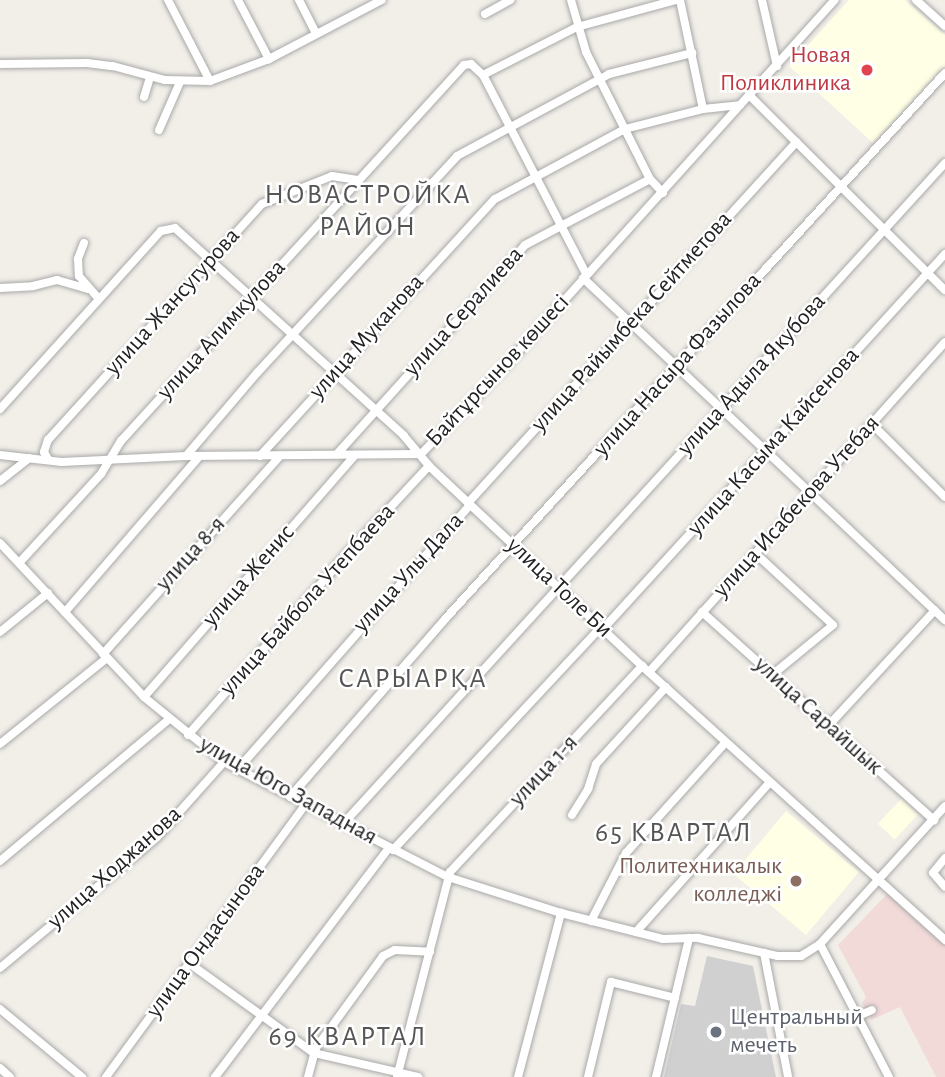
<!DOCTYPE html>
<html>
<head>
<meta charset="utf-8">
<style>
  body { margin:0 }
  #map { position:relative; width:945px; height:1077px; overflow:hidden; background:#f2efe9; font-family:"Alegreya Sans",sans-serif }
  div>[style] { position:absolute }
  [style*='--x'] { left:calc(var(--x)*1px); top:calc(var(--y)*1px); width:calc(var(--w)*1px); rotate:calc(var(--a)*1deg) }
  .commercial>* { inset:0; background:#f2dad9 }
  .education>* { inset:0; background:#ffffe5; transform-origin:0 0 }
  .religious>* { inset:0; background:#d0d0d0 }
  .roads { filter:drop-shadow(0 0 2px #a9a9a9) drop-shadow(0 0 2px #a9a9a9) }
  .minor>* { height:8px; margin:-4px; padding:0 4px; transform-origin:4px; border-radius:4px; background:#fff }
  .dots>* { width:19px; height:19px; translate:-50% -50%; box-sizing:border-box; border:4px solid #fff; border-radius:50% }
  span { translate:-50% -50%; white-space:nowrap; text-align:center; line-height:1.15; -webkit-text-stroke:5px #fff; paint-order:stroke }
  .health-label { font-size:24px; color:#be3a42 }
  .right { translate:-100% -50%; text-align:right }
  .street-label { font-size:24px; color:#222 }
  .education-label { font-size:24px; color:#785e54 }
  .worship-label { font-size:24px; color:#5b616d }
  .left { translate:0 -50%; text-align:left }
  .quarter-label { font-size:28px; color:#555; letter-spacing:2px }
</style>
</head>
<body>
<div id="map">
  <div class="commercial">
    <div style="clip-path:polygon(889px 892px,945px 941px,945px 1077px,936px 1077px,900px 1007px,871px 1020px,862px 1003px,866px 997px,838px 945px)"></div>
  </div>
  <div class="education">
    <div style="clip-path:polygon(849px 0,905px 0,945px 35px,945px 66px,873px 143px,789px 66px)"></div>
    <div style="left:901px;top:799px;width:23px;height:34px;rotate:43deg"></div>
    <div style="left:786px;top:811px;width:95px;height:82px;rotate:40deg"></div>
  </div>
  <div class="religious">
    <div style="clip-path:polygon(707px 956px,753px 966px,776px 1077px,664px 1077px,681px 1004px,695px 1006px)"></div>
  </div>
  <div class="roads">
    <div class="minor">
      <div style="--x:168;--y:0;--w:91;--a:62.6"></div>
      <div style="--x:238;--y:0;--w:67;--a:62.3"></div>
      <div style="--x:299;--y:0;--w:38;--a:63"></div>
      <div style="--x:571;--y:0;--w:54;--a:73.9"></div>
      <div style="--x:586;--y:52;--w:142;--a:63.3"></div>
      <div style="--x:650;--y:179;--w:19;--a:47"></div>
      <div style="--x:680;--y:0;--w:111;--a:78.1"></div>
      <div style="--x:762;--y:0;--w:68;--a:77.2"></div>
      <div style="--x:916;--y:0;--w:39;--a:42"></div>
      <div style="--x:485;--y:14;--w:29;--a:-29"></div>
      <div style="--x:0;--y:64;--w:87;--a:-0.7"></div>
      <div style="--x:87;--y:63;--w:26;--a:7"></div>
      <div style="--x:113;--y:66;--w:54;--a:15.1"></div>
      <div style="--x:165;--y:80;--w:45;--a:1.3"></div>
      <div style="--x:210;--y:81;--w:63;--a:-20.4"></div>
      <div style="--x:269;--y:59;--w:127;--a:-27.6"></div>
      <div style="--x:483;--y:75;--w:106;--a:-27.1"></div>
      <div style="--x:577;--y:27;--w:103;--a:-15.3"></div>
      <div style="--x:750;--y:96;--w:275;--a:44.9"></div>
      <div style="--x:144;--y:97;--w:21;--a:-73"></div>
      <div style="--x:159;--y:130;--w:52;--a:-66.4"></div>
      <div style="--x:84;--y:243;--w:17;--a:111"></div>
      <div style="--x:78;--y:259;--w:17;--a:87"></div>
      <div style="--x:79;--y:276;--w:30;--a:49"></div>
      <div style="--x:583;--y:278;--w:498;--a:43.4"></div>
      <div style="--x:0;--y:288;--w:33;--a:-3"></div>
      <div style="--x:33;--y:286;--w:25;--a:-14"></div>
      <div style="--x:57;--y:280;--w:32;--a:16"></div>
      <div style="--x:0;--y:409;--w:240;--a:-47.9"></div>
      <div style="--x:161;--y:231;--w:14;--a:-12"></div>
      <div style="--x:175;--y:228;--w:309;--a:42.2"></div>
      <div style="--x:404;--y:436;--w:39;--a:50"></div>
      <div style="--x:429;--y:466;--w:292;--a:43.2"></div>
      <div style="--x:642;--y:666;--w:409;--a:42.1"></div>
      <div style="--x:872;--y:424;--w:103;--a:45"></div>
      <div style="--x:337;--y:454;--w:281;--a:-48"></div>
      <div style="--x:525;--y:245;--w:141;--a:-27.8"></div>
      <div style="--x:0;--y:455;--w:62;--a:6.4"></div>
      <div style="--x:62;--y:462;--w:124;--a:-2.8"></div>
      <div style="--x:186;--y:456;--w:235;--a:-0.5"></div>
      <div style="--x:421;--y:454;--w:123;--a:-46.3"></div>
      <div style="--x:506;--y:365;--w:491;--a:-48"></div>
      <div style="--x:186;--y:456;--w:109;--a:-49.5"></div>
      <div style="--x:257;--y:373;--w:295;--a:-47.3"></div>
      <div style="--x:457;--y:156;--w:173;--a:-28.3"></div>
      <div style="--x:609;--y:74;--w:86;--a:-14.2"></div>
      <div style="--x:260;--y:456;--w:348;--a:-47.6"></div>
      <div style="--x:495;--y:199;--w:148;--a:-28.3"></div>
      <div style="--x:625;--y:129;--w:81;--a:-14.4"></div>
      <div style="--x:703;--y:109;--w:37;--a:-6"></div>
      <div style="--x:48;--y:459;--w:8;--a:-120"></div>
      <div style="--x:44;--y:452;--w:13;--a:-72"></div>
      <div style="--x:48;--y:440;--w:319;--a:-47.8"></div>
      <div style="--x:262;--y:204;--w:75;--a:-21.8"></div>
      <div style="--x:332;--y:176;--w:26;--a:9"></div>
      <div style="--x:0;--y:481;--w:37;--a:-38"></div>
      <div style="--x:468;--y:503;--w:488;--a:-47.7"></div>
      <div style="--x:0;--y:543;--w:211;--a:46.9"></div>
      <div style="--x:144;--y:697;--w:103;--a:39.1"></div>
      <div style="--x:224;--y:762;--w:252;--a:27.2"></div>
      <div style="--x:448;--y:877;--w:119;--a:17.7"></div>
      <div style="--x:561;--y:913;--w:105;--a:14.3"></div>
      <div style="--x:663;--y:939;--w:35;--a:-2"></div>
      <div style="--x:698;--y:938;--w:82;--a:12.7"></div>
      <div style="--x:778;--y:956;--w:23;--a:0"></div>
      <div style="--x:801;--y:956;--w:22;--a:-32"></div>
      <div style="--x:820;--y:944;--w:186;--a:-47.8"></div>
      <div style="--x:755;--y:553;--w:106;--a:42.7"></div>
      <div style="--x:833;--y:625;--w:79;--a:140.7"></div>
      <div style="--x:20;--y:562;--w:120;--a:-47.4"></div>
      <div style="--x:101;--y:474;--w:39;--a:-59"></div>
      <div style="--x:121;--y:441;--w:509;--a:-47.63"></div>
      <div style="--x:464;--y:65;--w:7;--a:-8"></div>
      <div style="--x:471;--y:64;--w:16;--a:43"></div>
      <div style="--x:483;--y:75;--w:224;--a:62.6"></div>
      <div style="--x:65;--y:612;--w:205;--a:-49.2"></div>
      <div style="--x:702;--y:612;--w:312;--a:41.9"></div>
      <div style="--x:603;--y:629;--w:508;--a:-47.64"></div>
      <div style="--x:0;--y:632;--w:62;--a:-39.1"></div>
      <div style="--x:103;--y:654;--w:266;--a:-48.2"></div>
      <div style="--x:649;--y:672;--w:443;--a:-48.1"></div>
      <div style="--x:144;--y:697;--w:321;--a:-48.9"></div>
      <div style="--x:829;--y:725;--w:156;--a:-47.3"></div>
      <div style="--x:188;--y:735;--w:238;--a:-48.7"></div>
      <div style="--x:345;--y:556;--w:123;--a:-47"></div>
      <div style="--x:0;--y:744;--w:137;--a:-38.8"></div>
      <div style="--x:238;--y:769;--w:351;--a:-48.7"></div>
      <div style="--x:290;--y:797;--w:237;--a:-48.9"></div>
      <div style="--x:446;--y:618;--w:739;--a:-47.52"></div>
      <div style="--x:572;--y:815;--w:31;--a:-58"></div>
      <div style="--x:588;--y:789;--w:26;--a:-72"></div>
      <div style="--x:596;--y:764;--w:104;--a:-47.7"></div>
      <div style="--x:343;--y:824;--w:894;--a:-47.67"></div>
      <div style="--x:393;--y:850;--w:305;--a:-47"></div>
      <div style="--x:945;--y:858;--w:19;--a:129"></div>
      <div style="--x:933;--y:873;--w:18;--a:49"></div>
      <div style="--x:0;--y:861;--w:221;--a:-40"></div>
      <div style="--x:591;--y:921;--w:76;--a:-62.8"></div>
      <div style="--x:626;--y:853;--w:149;--a:-48"></div>
      <div style="--x:636;--y:932;--w:201;--a:-48.2"></div>
      <div style="--x:820;--y:944;--w:150;--a:62.6"></div>
      <div style="--x:764;--y:953;--w:126;--a:79"></div>
      <div style="--x:189;--y:963;--w:154;--a:35.8"></div>
      <div style="--x:314;--y:1053;--w:107;--a:13"></div>
      <div style="--x:0;--y:968;--w:204;--a:-39.8"></div>
      <div style="--x:157;--y:837;--w:101;--a:-48.2"></div>
      <div style="--x:0;--y:1009;--w:107;--a:39.7"></div>
      <div style="--x:858;--y:1016;--w:15;--a:-23"></div>
      <div style="--x:0;--y:1068;--w:13;--a:42"></div>
      <div style="--x:106;--y:1077;--w:338;--a:-53.8"></div>
      <div style="--x:215;--y:1077;--w:288;--a:-52.8"></div>
      <div style="--x:308;--y:1077;--w:30;--a:-75"></div>
      <div style="--x:316;--y:1048;--w:114;--a:-53.9"></div>
      <div style="--x:383;--y:956;--w:13;--a:-27"></div>
      <div style="--x:395;--y:950;--w:35;--a:3"></div>
      <div style="--x:397;--y:1077;--w:212;--a:-75.5"></div>
      <div style="--x:450;--y:872;--w:282;--a:-47"></div>
      <div style="--x:518;--y:1077;--w:170;--a:-75.3"></div>
      <div style="--x:588;--y:1077;--w:98;--a:-76.4"></div>
      <div style="--x:611;--y:982;--w:66;--a:14"></div>
      <div style="--x:656;--y:1077;--w:143;--a:-76.6"></div>
    </div>
  </div>
  <div class="dots">
    <div style="left:867px;top:70px;background:#e0444e"></div>
    <div style="left:796px;top:881px;background:#8d6e63"></div>
    <div style="left:716px;top:1032px;background:#6b7280"></div>
  </div>
  <div class="health-label">
    <span class="right" style="left:851px;top:70px">Новая<br>Поликлиника</span>
  </div>
  <div class="street-label">
    <span style="left:173px;top:302px;rotate:-48deg">улица Жансугурова</span>
    <span style="left:464px;top:312px;rotate:-48deg">улица Сералиева</span>
    <span style="left:632px;top:322px;rotate:-48deg">улица Райымбека Сейтметова</span>
    <span style="left:222px;top:330px;rotate:-48deg">улица Алимкулова</span>
    <span style="left:367px;top:337px;rotate:-48deg">улица Муканова</span>
    <span style="left:678px;top:365px;rotate:-48deg">улица Насыра Фазылова</span>
    <span style="left:498px;top:371px;rotate:-47deg">Байтұрсынов көшесі</span>
    <span style="left:752px;top:375px;rotate:-48deg">улица Адыла Якубова</span>
    <span style="left:774px;top:442px;rotate:-48deg">улица Касыма Кайсенова</span>
    <span style="left:797px;top:507px;rotate:-48deg">улица Исабекова Утебая</span>
    <span style="left:191px;top:554px;rotate:-48deg">улица 8-я</span>
    <span style="left:409px;top:573px;rotate:-48deg">улица Улы Дала</span>
    <span style="left:249px;top:576px;rotate:-49deg">улица Женис</span>
    <span style="left:559px;top:588px;rotate:43deg">улица Толе Би</span>
    <span style="left:308px;top:600px;rotate:-48deg">улица Байбола Утепбаева</span>
    <span style="left:818px;top:716px;rotate:42deg">улица Сарайшык</span>
    <span style="left:544px;top:771px;rotate:-47deg">улица 1-я</span>
    <span style="left:288px;top:791px;rotate:29deg">улица Юго Западная</span>
    <span style="left:115px;top:868px;rotate:-42deg">улица Ходжанова</span>
    <span style="left:206px;top:941px;rotate:-54deg">улица Ондасынова</span>
  </div>
  <div class="education-label">
    <span class="right" style="left:782px;top:881px">Политехникалык<br>колледжі</span>
  </div>
  <div class="worship-label">
    <span class="left" style="left:730px;top:1032px">Центральный<br>мечеть</span>
  </div>
  <div class="quarter-label">
    <span style="left:368px;top:211px">НОВАСТРОЙКА<br>РАЙОН</span>
    <span style="left:413px;top:679px">САРЫАРҚА</span>
    <span style="left:674px;top:833px">65 КВАРТАЛ</span>
    <span style="left:348px;top:1037px">69 КВАРТАЛ</span>
  </div>
</div>
</body>
</html>
